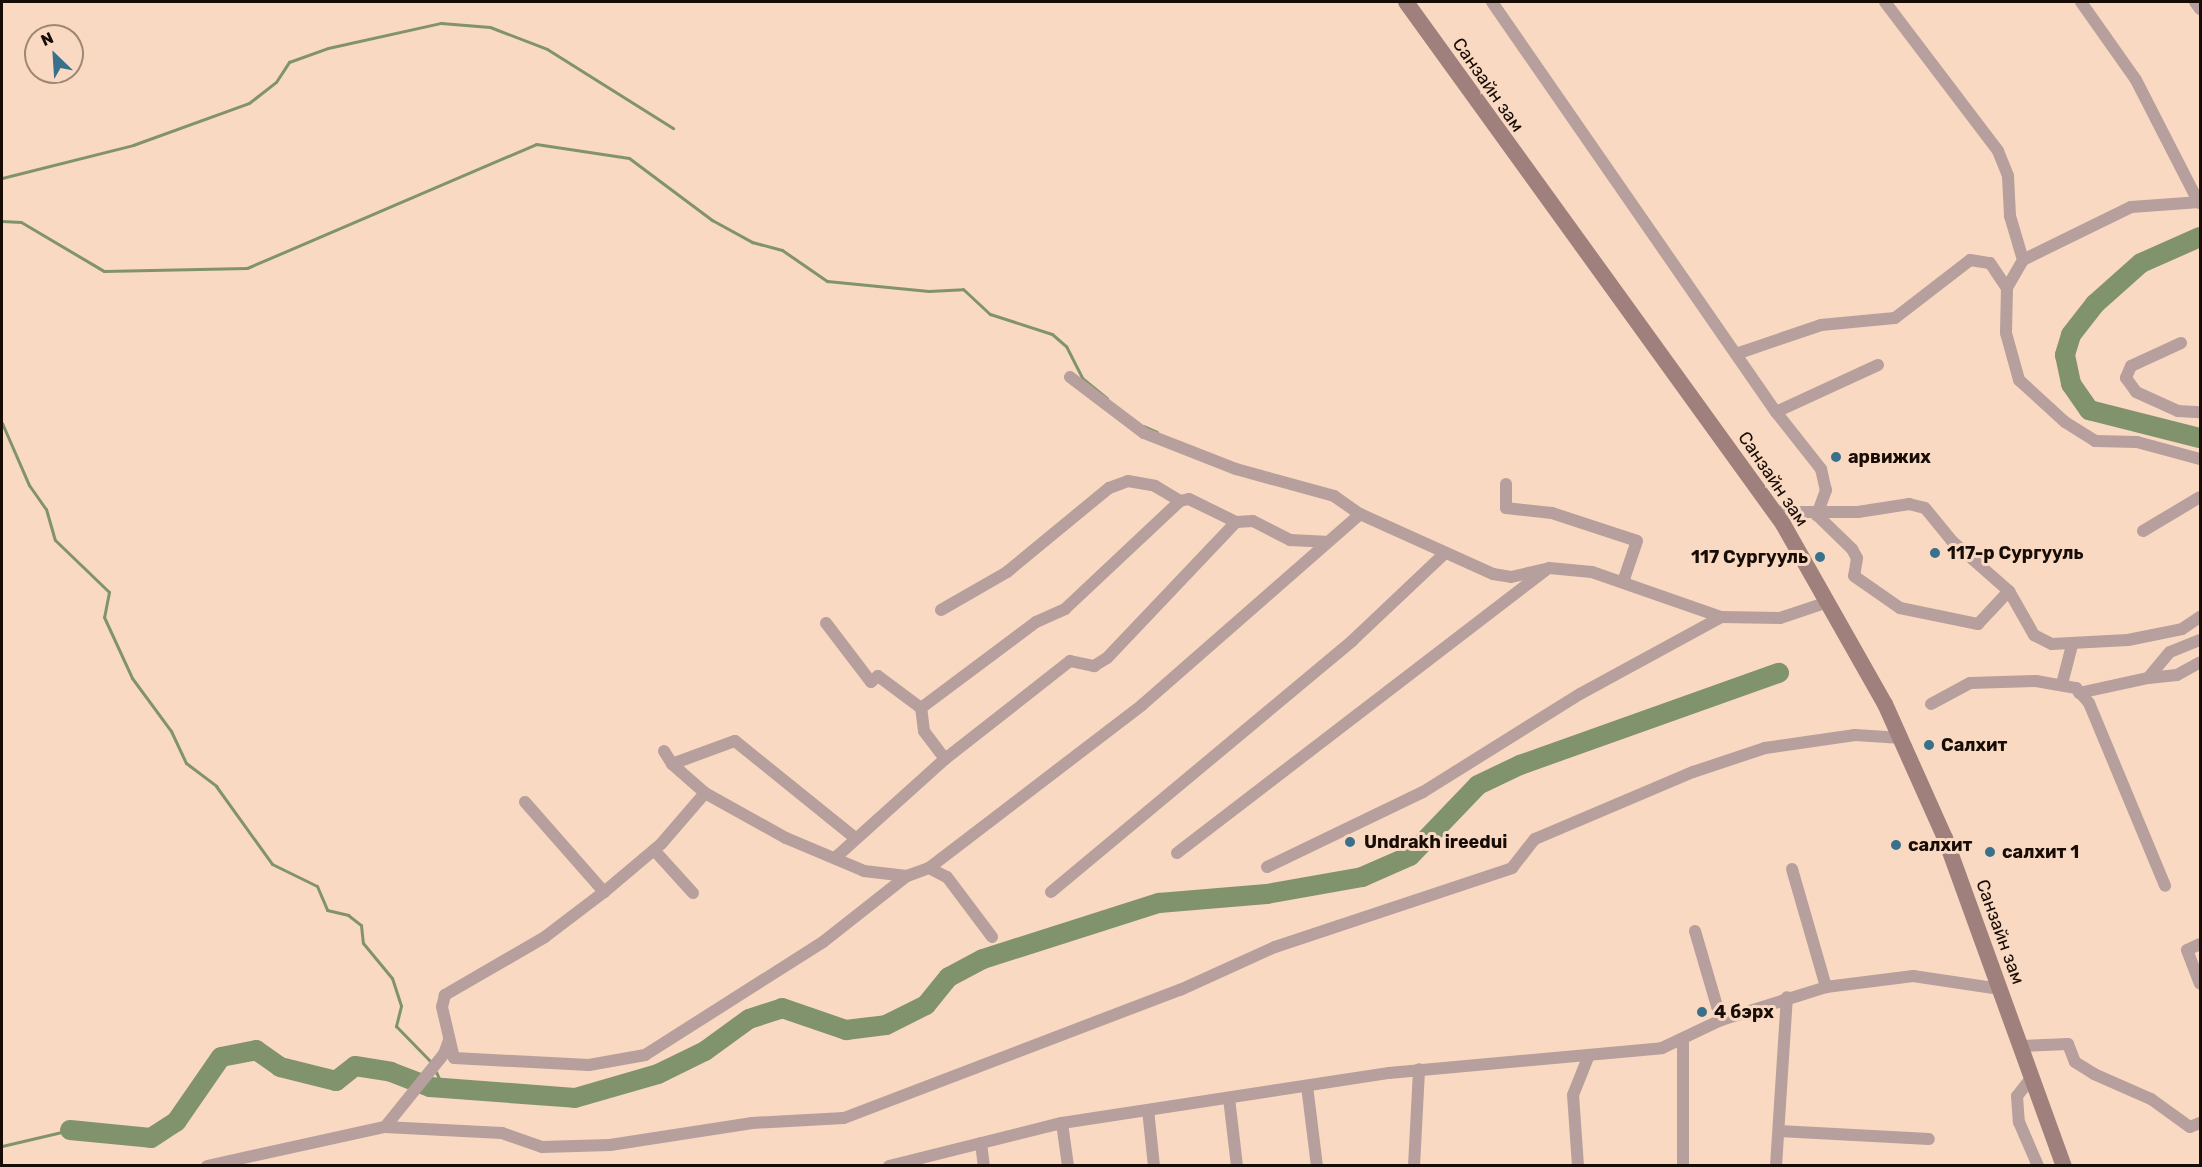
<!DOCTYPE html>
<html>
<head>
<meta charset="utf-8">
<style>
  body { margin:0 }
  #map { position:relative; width:2202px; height:1167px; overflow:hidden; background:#f9d9c1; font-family:Rubik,sans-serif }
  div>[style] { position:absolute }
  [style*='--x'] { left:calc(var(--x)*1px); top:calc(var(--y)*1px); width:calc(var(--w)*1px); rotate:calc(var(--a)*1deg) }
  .stream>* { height:3px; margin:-1.5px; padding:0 1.5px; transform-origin:1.5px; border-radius:1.5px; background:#81936d }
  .river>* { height:20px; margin:-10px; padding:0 10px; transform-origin:10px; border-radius:10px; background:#81936d }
  .minor>* { height:12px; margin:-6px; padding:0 6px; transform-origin:6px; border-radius:6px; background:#b69f9d }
  .secondary>* { height:16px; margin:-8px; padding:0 8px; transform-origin:8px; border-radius:8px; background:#a0807c }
  .dots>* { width:16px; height:16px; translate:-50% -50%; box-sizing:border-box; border:3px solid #f9d9c1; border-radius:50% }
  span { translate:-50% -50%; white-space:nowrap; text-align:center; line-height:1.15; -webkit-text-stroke:6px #f9d9c1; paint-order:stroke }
  .street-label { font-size:18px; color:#180d06 }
  .poi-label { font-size:18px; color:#180d06; font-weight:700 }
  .left { translate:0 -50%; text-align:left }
  .right { translate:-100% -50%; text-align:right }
  .frame { position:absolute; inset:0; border:3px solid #180d06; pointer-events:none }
  .north { position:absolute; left:24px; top:24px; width:60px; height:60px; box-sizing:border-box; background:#f9d9c1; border:2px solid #9f8776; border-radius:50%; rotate:335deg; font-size:16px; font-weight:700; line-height:24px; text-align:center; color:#180d06 }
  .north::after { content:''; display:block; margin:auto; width:21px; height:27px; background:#39718c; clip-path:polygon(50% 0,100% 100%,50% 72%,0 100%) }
</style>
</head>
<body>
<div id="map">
  <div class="stream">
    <div style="--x:2;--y:178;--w:135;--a:-14.1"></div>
    <div style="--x:133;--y:145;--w:123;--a:-19.9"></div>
    <div style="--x:249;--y:103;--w:34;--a:-38"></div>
    <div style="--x:276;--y:82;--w:24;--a:-57"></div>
    <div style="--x:289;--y:62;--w:41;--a:-19.7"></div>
    <div style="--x:328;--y:48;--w:116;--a:-12.5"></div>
    <div style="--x:441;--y:23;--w:49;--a:4.7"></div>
    <div style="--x:490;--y:27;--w:61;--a:21.1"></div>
    <div style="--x:547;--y:49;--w:149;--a:32.1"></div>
    <div style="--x:2;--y:221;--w:19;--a:3"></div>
    <div style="--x:21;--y:222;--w:96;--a:30.6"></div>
    <div style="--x:104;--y:271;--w:143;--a:-1.2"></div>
    <div style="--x:247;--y:268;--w:314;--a:-23.2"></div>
    <div style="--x:536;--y:144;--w:94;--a:8.6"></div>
    <div style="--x:629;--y:158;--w:104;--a:36.8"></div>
    <div style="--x:712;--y:220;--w:46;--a:28.8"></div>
    <div style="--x:752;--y:242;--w:31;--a:15"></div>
    <div style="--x:782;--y:250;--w:55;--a:34.6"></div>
    <div style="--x:827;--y:281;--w:102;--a:5.6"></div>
    <div style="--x:929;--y:291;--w:34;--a:-3"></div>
    <div style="--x:963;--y:289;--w:37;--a:43"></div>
    <div style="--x:990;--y:314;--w:65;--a:17.9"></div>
    <div style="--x:1052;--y:334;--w:18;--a:41"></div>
    <div style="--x:1066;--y:346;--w:36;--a:63"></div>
    <div style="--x:1082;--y:378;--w:32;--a:39"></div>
    <div style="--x:2;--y:423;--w:68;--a:66.5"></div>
    <div style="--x:29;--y:485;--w:29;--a:55"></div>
    <div style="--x:46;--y:509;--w:32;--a:74"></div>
    <div style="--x:55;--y:540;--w:75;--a:43.9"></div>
    <div style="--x:109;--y:592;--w:25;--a:101"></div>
    <div style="--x:104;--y:617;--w:67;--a:65.3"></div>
    <div style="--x:132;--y:678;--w:66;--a:53.7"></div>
    <div style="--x:171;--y:731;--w:35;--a:65"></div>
    <div style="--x:186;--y:763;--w:38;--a:37"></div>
    <div style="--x:216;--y:786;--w:96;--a:54.3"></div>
    <div style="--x:272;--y:864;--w:50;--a:26.1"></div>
    <div style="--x:317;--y:886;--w:26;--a:67"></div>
    <div style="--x:327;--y:910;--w:22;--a:13"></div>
    <div style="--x:348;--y:915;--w:16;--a:38"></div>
    <div style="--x:361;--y:925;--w:18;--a:84"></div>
    <div style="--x:363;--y:943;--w:45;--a:50.4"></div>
    <div style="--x:392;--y:978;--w:29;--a:72"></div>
    <div style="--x:401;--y:1006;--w:21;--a:104"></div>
    <div style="--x:396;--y:1026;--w:52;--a:45.8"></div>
    <div style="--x:1143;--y:426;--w:15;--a:23"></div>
    <div style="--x:436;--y:1072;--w:19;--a:65"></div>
    <div style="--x:2;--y:1146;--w:70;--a:-13.2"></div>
  </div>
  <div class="river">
    <div style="--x:2200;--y:237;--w:64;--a:156.2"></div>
    <div style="--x:2141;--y:263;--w:62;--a:138.3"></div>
    <div style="--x:2095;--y:304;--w:39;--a:128"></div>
    <div style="--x:2071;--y:335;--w:21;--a:107"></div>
    <div style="--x:2065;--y:355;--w:30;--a:78"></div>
    <div style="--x:2071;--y:384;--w:32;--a:55"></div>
    <div style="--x:2089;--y:410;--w:114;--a:14.2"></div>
    <div style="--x:70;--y:1130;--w:81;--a:5.6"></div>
    <div style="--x:151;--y:1138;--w:30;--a:-33"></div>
    <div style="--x:176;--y:1122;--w:79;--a:-55.3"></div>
    <div style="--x:221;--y:1057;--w:36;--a:-11"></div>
    <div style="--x:256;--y:1050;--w:29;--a:35"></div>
    <div style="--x:280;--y:1067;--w:58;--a:14"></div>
    <div style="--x:336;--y:1081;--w:24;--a:-38"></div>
    <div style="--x:355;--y:1066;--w:36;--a:9"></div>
    <div style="--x:391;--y:1072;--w:42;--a:21"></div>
    <div style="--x:430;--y:1087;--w:145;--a:4.3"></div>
    <div style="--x:575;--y:1098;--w:86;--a:-16.1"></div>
    <div style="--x:658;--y:1074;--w:52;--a:-26.1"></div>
    <div style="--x:705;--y:1051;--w:54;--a:-36"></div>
    <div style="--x:749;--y:1019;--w:35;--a:-18"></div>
    <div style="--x:782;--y:1008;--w:68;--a:19"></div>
    <div style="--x:846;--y:1030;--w:40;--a:-7.1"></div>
    <div style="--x:886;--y:1025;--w:45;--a:-26.6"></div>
    <div style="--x:926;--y:1005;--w:36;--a:-51"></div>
    <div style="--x:949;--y:977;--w:38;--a:-28"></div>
    <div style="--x:983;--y:959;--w:185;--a:-17.7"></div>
    <div style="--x:1159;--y:903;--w:108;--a:-4.8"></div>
    <div style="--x:1267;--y:894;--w:97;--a:-10.1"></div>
    <div style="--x:1362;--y:877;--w:52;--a:-23.6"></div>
    <div style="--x:1410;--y:856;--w:98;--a:-46.2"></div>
    <div style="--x:1478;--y:785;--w:47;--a:-25.5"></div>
    <div style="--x:1520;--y:765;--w:275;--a:-19.6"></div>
  </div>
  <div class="minor">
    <div style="--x:1492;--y:2;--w:499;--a:55.3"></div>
    <div style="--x:1885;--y:2;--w:187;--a:52.8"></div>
    <div style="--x:1998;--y:151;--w:27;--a:68"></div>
    <div style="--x:2008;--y:176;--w:40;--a:87.1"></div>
    <div style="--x:2010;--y:216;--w:46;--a:73.5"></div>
    <div style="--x:2081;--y:2;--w:95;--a:54.8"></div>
    <div style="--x:2136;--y:80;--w:138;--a:62.9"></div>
    <div style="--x:2195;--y:2;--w:9;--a:54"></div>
    <div style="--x:2200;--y:202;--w:69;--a:175.9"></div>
    <div style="--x:2131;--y:207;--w:120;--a:153.9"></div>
    <div style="--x:2023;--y:260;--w:32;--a:120"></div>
    <div style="--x:2007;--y:288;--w:45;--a:91.3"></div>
    <div style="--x:2006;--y:333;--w:49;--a:74.5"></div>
    <div style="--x:2019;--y:380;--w:62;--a:42.4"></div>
    <div style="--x:2065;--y:422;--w:36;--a:32"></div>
    <div style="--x:2095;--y:441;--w:42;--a:1.4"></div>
    <div style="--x:2137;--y:442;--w:65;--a:15.1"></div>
    <div style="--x:2181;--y:343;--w:55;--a:155.3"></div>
    <div style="--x:2131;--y:366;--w:13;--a:113"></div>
    <div style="--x:2126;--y:378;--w:17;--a:54"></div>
    <div style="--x:2136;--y:392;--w:46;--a:24.3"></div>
    <div style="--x:2178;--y:411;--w:22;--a:3"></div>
    <div style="--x:1736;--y:354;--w:90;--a:-18.8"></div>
    <div style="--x:1821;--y:325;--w:74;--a:-5.4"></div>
    <div style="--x:1895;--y:318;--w:95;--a:-37.7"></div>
    <div style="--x:1970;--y:260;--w:20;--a:9"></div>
    <div style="--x:1990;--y:263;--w:30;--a:56"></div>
    <div style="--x:1878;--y:365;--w:112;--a:155.3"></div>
    <div style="--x:1776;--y:412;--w:73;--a:51.7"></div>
    <div style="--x:1821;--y:469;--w:22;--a:77"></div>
    <div style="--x:1826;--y:490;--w:27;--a:110"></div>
    <div style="--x:1817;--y:515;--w:49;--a:44.2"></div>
    <div style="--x:1852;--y:549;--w:10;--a:61"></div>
    <div style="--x:1857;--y:558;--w:18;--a:99"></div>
    <div style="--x:1854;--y:576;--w:56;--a:34.8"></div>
    <div style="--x:1900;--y:608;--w:80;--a:11.6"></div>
    <div style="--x:1978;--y:624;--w:45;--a:-46.8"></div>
    <div style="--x:1070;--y:377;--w:93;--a:37.1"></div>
    <div style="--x:1144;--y:433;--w:99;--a:21.4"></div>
    <div style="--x:1236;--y:469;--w:102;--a:15.4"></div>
    <div style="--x:1334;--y:496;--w:32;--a:35"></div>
    <div style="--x:1506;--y:484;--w:24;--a:90"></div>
    <div style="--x:1506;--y:508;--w:46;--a:6.2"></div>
    <div style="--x:1552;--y:513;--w:89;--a:18.2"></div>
    <div style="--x:1637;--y:541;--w:43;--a:108.9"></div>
    <div style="--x:1775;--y:512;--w:83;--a:0"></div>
    <div style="--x:1858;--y:512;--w:52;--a:-8.9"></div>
    <div style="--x:1909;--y:504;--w:16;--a:14"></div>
    <div style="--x:1925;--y:508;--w:43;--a:50.7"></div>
    <div style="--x:1952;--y:541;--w:76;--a:41.3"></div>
    <div style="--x:2009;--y:591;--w:51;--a:60.4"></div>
    <div style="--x:2034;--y:635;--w:20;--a:27"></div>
    <div style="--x:2052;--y:644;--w:76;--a:-3"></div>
    <div style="--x:2128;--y:640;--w:55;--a:-11.5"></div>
    <div style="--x:2182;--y:629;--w:22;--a:-34"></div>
    <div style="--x:2143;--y:531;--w:66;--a:-30.8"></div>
    <div style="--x:941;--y:610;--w:76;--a:-29.9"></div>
    <div style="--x:1007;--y:572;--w:132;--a:-39.5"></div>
    <div style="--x:1109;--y:488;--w:20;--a:-20"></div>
    <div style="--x:1128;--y:481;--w:27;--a:10"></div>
    <div style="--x:1155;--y:486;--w:29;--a:31"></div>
    <div style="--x:1180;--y:501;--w:9;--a:-13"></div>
    <div style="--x:1189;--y:499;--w:52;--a:26.1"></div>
    <div style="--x:1236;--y:522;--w:17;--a:-3"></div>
    <div style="--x:1253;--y:521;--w:42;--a:27.2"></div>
    <div style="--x:1290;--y:540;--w:35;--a:3"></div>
    <div style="--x:826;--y:623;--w:74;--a:52.7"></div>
    <div style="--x:871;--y:682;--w:9;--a:-41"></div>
    <div style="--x:878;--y:676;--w:54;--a:36.7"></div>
    <div style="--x:2148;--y:678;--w:29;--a:-6"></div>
    <div style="--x:2177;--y:675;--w:26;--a:-29"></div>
    <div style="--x:2062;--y:684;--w:40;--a:-75.6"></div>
    <div style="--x:2079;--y:693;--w:71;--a:-12.3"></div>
    <div style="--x:2148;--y:678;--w:34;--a:-50"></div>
    <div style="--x:2170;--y:652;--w:32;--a:-22"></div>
    <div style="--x:1931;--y:704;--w:44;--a:-28.3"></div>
    <div style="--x:1970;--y:683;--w:66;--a:-1.7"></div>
    <div style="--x:2036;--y:681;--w:41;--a:9.9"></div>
    <div style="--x:2076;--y:688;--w:20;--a:49"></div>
    <div style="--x:2089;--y:703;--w:198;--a:67.4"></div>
    <div style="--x:664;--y:751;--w:15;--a:58"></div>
    <div style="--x:672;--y:764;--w:44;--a:41.3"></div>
    <div style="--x:705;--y:793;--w:93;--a:29.1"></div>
    <div style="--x:786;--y:838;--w:85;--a:22.9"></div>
    <div style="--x:864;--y:871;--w:43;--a:6.6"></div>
    <div style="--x:907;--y:876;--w:23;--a:-20"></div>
    <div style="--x:929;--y:868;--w:268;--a:-37.4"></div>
    <div style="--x:1142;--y:705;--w:290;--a:-41.2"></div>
    <div style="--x:1360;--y:514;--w:146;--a:24.3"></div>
    <div style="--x:1493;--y:574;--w:18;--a:9"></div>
    <div style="--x:1511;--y:577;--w:39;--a:-13"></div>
    <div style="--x:1549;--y:568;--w:43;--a:5.3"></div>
    <div style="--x:1592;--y:572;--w:137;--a:19.2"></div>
    <div style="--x:1721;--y:617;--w:59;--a:1"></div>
    <div style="--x:1780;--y:618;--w:47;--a:-18.4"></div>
    <div style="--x:945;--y:759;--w:35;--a:-127"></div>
    <div style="--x:924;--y:731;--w:23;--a:-97"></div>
    <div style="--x:921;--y:708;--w:144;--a:-36.8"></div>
    <div style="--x:1036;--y:622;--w:32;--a:-24"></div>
    <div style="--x:1065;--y:609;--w:158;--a:-43.2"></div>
    <div style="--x:672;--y:764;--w:67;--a:-20.1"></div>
    <div style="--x:735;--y:741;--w:154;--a:38.9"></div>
    <div style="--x:705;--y:793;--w:67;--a:130.8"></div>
    <div style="--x:661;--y:844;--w:75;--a:139.9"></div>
    <div style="--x:604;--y:892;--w:74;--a:142.7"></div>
    <div style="--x:545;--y:937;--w:116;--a:149.9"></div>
    <div style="--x:445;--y:995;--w:12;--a:104"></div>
    <div style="--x:442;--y:1007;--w:52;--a:76.8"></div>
    <div style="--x:454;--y:1058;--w:135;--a:3"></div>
    <div style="--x:589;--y:1065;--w:57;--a:-10.1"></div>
    <div style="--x:645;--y:1055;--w:211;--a:-32.4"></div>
    <div style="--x:823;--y:942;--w:107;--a:-38.2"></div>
    <div style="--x:525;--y:802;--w:120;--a:48.7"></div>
    <div style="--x:654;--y:850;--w:58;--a:47.8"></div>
    <div style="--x:1177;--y:853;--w:465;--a:-37.5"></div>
    <div style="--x:835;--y:858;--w:148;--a:-42"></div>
    <div style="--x:945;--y:759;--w:159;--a:-38.1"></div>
    <div style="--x:1070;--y:661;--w:25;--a:12"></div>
    <div style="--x:1094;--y:666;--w:15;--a:-32"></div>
    <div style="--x:1107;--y:658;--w:187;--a:-46.5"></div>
    <div style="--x:1267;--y:867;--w:173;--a:-25.7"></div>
    <div style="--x:1423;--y:792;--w:185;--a:-32"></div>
    <div style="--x:1580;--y:694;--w:161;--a:-28.6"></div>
    <div style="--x:929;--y:868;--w:20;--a:27"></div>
    <div style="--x:947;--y:877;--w:75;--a:53.1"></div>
    <div style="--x:1792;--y:869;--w:123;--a:73.9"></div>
    <div style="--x:1051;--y:892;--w:393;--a:-39.8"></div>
    <div style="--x:1353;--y:640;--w:124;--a:-43.4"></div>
    <div style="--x:1695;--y:931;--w:93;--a:73.7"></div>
    <div style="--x:2200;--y:944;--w:14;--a:155"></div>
    <div style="--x:2187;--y:950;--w:36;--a:69"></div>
    <div style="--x:2021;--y:1046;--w:47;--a:-2.4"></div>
    <div style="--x:2068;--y:1044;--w:19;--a:69"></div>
    <div style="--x:2075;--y:1062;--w:22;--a:32"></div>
    <div style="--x:2094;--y:1074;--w:62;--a:23.7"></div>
    <div style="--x:2151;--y:1099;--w:48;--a:35.7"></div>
    <div style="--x:2190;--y:1127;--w:11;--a:-22"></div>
    <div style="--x:2032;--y:1077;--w:24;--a:128"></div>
    <div style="--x:2017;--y:1096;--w:26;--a:86"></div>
    <div style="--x:2019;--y:1122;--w:48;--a:66.6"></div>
    <div style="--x:1307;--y:1086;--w:81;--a:82.9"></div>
    <div style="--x:1229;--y:1098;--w:68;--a:83.3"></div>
    <div style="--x:1148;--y:1110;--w:56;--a:83.9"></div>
    <div style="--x:1062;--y:1123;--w:43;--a:82.1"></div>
    <div style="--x:385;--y:1127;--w:94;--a:-51.1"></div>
    <div style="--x:444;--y:1054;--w:15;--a:-70"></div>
    <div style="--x:1779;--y:1131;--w:150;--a:3.1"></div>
    <div style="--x:981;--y:1143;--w:23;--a:83"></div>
    <div style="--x:207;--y:1166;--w:182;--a:-12.4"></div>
    <div style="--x:385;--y:1127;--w:117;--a:2.9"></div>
    <div style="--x:502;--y:1133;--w:42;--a:19.3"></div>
    <div style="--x:542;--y:1147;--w:68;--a:-1.7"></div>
    <div style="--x:610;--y:1145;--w:144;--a:-8.8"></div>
    <div style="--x:752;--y:1123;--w:92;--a:-3.1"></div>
    <div style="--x:844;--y:1118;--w:360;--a:-20.9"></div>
    <div style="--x:1180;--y:990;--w:104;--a:-24.4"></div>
    <div style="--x:1275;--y:947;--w:250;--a:-18.4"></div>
    <div style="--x:1512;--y:868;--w:37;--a:-52"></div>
    <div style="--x:1535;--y:839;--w:172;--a:-23"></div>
    <div style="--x:1693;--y:772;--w:76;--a:-18.4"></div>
    <div style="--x:1765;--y:748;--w:91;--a:-8.2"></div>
    <div style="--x:1855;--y:735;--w:47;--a:3.7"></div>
    <div style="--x:889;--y:1166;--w:178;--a:-14"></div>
    <div style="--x:1062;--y:1123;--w:331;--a:-8.7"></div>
    <div style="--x:1389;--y:1073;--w:274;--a:-5.2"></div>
    <div style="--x:1662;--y:1048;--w:65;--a:-25.4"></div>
    <div style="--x:1721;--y:1020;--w:110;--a:-17.4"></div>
    <div style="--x:1826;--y:987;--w:88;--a:-7.2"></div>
    <div style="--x:1913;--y:976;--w:88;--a:8.5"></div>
    <div style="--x:1414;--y:1166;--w:97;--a:-87"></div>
    <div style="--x:1578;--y:1166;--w:71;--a:-94"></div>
    <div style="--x:1573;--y:1095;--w:43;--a:-68.2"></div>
    <div style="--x:1683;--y:1166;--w:126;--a:-90"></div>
    <div style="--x:1776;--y:1166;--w:169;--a:-86.3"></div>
  </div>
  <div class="secondary">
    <div style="--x:1406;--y:2;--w:644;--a:54.16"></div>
    <div style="--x:1783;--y:524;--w:207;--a:60.5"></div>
    <div style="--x:1885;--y:704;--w:147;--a:65.9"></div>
    <div style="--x:1945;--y:838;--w:349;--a:70.1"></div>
  </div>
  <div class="dots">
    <div style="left:1836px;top:457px;background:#39718c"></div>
    <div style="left:1935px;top:553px;background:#39718c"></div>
    <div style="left:1820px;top:557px;background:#39718c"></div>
    <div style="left:1929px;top:745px;background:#39718c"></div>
    <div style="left:1350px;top:842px;background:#39718c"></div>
    <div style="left:1896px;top:845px;background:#39718c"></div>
    <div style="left:1990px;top:852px;background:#39718c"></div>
    <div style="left:1702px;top:1012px;background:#39718c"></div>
  </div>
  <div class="street-label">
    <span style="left:1488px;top:85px;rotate:55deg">Санзайн зам</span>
    <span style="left:1773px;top:479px;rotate:56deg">Санзайн зам</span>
    <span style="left:2000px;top:932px;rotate:70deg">Санзайн зам</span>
  </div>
  <div class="poi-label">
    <span class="left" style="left:1848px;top:457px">арвижих</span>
    <span class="left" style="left:1947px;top:553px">117-р Сургууль</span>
    <span class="right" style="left:1808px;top:557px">117 Сургууль</span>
    <span class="left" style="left:1941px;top:745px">Салхит</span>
    <span class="left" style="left:1364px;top:842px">Undrakh ireedui</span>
    <span class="left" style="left:1908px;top:845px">салхит</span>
    <span class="left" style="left:2002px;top:852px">салхит 1</span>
    <span class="left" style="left:1714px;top:1012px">4 бэрх</span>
  </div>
  <div class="frame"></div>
  <div class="north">N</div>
</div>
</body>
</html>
